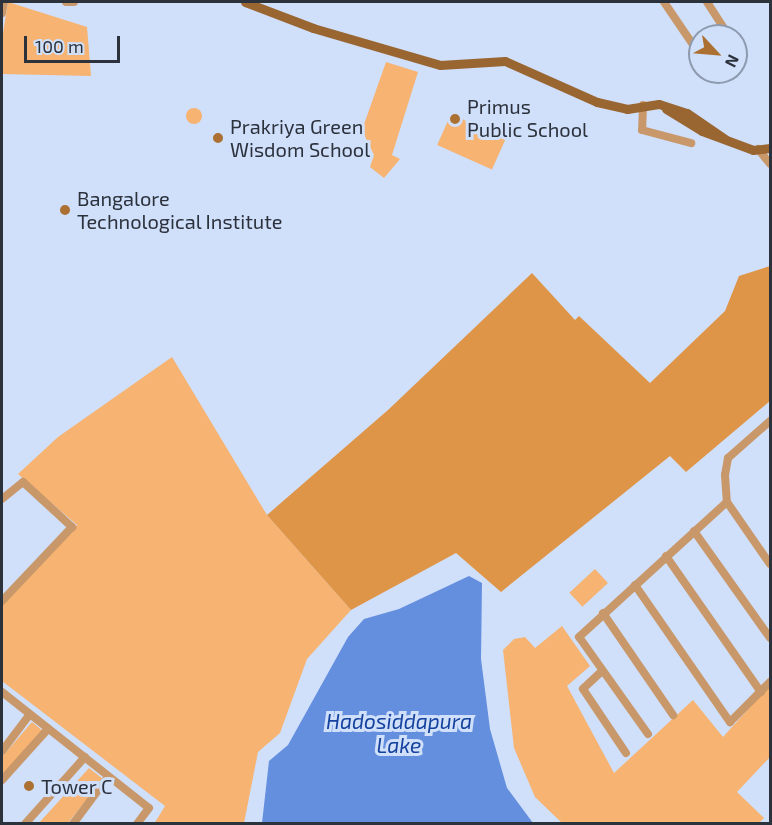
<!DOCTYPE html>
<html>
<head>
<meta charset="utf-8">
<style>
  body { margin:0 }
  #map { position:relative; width:772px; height:825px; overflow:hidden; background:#d0dffa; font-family:"Exo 2",sans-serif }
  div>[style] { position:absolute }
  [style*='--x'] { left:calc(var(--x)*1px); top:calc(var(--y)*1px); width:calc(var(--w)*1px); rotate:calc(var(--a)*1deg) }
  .green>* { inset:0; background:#f6b371; transform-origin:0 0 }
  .round { border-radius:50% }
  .forest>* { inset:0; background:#df9548 }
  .water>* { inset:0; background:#648ede }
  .minor>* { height:8px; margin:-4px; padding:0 4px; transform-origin:4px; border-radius:4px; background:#c9986a }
  .major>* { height:9px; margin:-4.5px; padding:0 4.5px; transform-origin:4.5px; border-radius:4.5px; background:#996530 }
  .dots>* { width:16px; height:16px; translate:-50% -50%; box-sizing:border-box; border:3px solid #d0dffa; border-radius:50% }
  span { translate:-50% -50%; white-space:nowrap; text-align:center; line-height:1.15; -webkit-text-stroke:6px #d0dffa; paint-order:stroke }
  .poi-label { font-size:20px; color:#2c323c }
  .left { translate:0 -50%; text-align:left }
  .water-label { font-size:21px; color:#14429e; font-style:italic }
  .frame { position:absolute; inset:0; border:3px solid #2c323c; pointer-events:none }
  .north { position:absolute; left:688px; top:24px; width:60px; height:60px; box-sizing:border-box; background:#d0dffa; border:2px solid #8e9aae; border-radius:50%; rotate:116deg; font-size:16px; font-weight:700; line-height:24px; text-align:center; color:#2c323c }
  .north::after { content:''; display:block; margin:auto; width:21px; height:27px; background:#ab7032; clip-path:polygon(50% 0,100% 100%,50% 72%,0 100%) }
  .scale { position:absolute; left:24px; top:36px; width:96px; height:27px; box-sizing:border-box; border:3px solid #2c323c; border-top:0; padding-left:8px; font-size:18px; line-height:21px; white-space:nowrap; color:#2c323c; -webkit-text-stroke:4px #d0dffa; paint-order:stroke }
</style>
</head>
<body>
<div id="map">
  <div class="green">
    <div style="clip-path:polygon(8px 2px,87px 27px,91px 76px,2px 74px,2px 39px)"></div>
    <div style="clip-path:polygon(386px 62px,418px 72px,392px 155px,400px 159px,384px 178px,370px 167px,374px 155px,362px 130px)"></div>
    <div class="round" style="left:186px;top:108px;width:16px;height:16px"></div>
    <div style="left:451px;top:114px;width:60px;height:34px;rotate:24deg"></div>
    <div style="clip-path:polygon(172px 357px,267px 515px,351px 610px,307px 659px,280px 733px,258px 752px,244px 823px,154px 824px,165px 806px,2px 681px,2px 603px,77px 525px,18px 474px,58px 437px)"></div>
    <div style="left:595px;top:569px;width:19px;height:35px;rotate:47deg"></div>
    <div style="clip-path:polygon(562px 626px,590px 666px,567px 686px,614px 773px,693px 700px,723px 737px,770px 685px,770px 757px,737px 792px,764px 818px,758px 824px,562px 823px,535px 797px,514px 748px,503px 650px,514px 639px,525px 637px,535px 648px)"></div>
    <div style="clip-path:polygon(32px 722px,43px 731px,2px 777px,2px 757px)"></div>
    <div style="clip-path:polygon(89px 768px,103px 779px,68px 823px,38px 824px)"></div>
  </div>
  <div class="forest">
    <div style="clip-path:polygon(770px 266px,770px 401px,686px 472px,670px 456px,501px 592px,456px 553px,351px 610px,267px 515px,388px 410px,532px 273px,575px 320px,579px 316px,650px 383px,725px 311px,739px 276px)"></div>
  </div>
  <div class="water">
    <div style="clip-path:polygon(469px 576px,482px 583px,481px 659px,490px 729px,507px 788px,533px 823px,262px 823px,269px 761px,288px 745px,348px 637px,364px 619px,399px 609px)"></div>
  </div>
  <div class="minor">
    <div style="--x:66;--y:2;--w:8;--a:0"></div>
    <div style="--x:664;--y:2;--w:64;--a:55.8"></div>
    <div style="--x:707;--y:2;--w:40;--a:57.1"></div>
    <div style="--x:2;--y:13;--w:11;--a:-80"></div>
    <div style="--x:643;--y:105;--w:25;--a:92"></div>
    <div style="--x:642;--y:130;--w:51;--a:14.9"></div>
    <div style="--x:758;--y:149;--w:19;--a:51"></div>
    <div style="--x:770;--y:421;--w:56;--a:138.6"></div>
    <div style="--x:728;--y:458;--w:17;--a:100"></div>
    <div style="--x:725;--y:475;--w:27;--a:86"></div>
    <div style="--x:727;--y:502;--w:75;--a:55.3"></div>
    <div style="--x:2;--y:499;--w:27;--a:-39"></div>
    <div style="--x:23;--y:482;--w:67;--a:42.6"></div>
    <div style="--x:72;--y:527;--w:102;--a:133.4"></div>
    <div style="--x:694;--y:531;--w:131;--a:54.6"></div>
    <div style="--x:666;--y:556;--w:166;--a:55.1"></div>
    <div style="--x:635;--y:585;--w:167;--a:55.3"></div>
    <div style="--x:730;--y:722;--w:57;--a:-45"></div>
    <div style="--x:603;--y:613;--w:124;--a:55.5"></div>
    <div style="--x:602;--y:671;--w:26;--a:137"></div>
    <div style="--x:583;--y:689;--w:77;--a:56.1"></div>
    <div style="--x:2;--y:692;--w:187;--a:38.3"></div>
    <div style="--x:149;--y:808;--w:20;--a:127"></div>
    <div style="--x:648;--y:734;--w:119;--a:-125.4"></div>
    <div style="--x:579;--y:637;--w:200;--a:-42.4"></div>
    <div style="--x:2;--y:751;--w:46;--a:-52.9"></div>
    <div style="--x:2;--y:780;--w:69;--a:-48"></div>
    <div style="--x:25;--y:824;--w:90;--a:-48.2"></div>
    <div style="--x:73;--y:824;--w:59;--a:-53.3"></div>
  </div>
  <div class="major">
    <div style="--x:245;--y:2;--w:73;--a:20.9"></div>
    <div style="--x:313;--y:28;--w:132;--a:16.2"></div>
    <div style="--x:440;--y:65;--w:65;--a:-3.5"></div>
    <div style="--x:505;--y:61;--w:101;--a:24"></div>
    <div style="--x:597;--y:102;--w:31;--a:13"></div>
    <div style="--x:627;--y:109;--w:32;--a:-9"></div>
    <div style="--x:659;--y:104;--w:29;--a:18"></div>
    <div style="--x:687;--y:113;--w:46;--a:34.4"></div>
    <div style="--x:666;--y:109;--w:42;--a:31.4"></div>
    <div style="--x:702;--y:131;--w:54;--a:20.4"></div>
    <div style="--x:753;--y:150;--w:17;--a:-7"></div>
  </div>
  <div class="dots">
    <div style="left:455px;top:119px;background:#ab7032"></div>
    <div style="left:218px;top:138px;background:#ab7032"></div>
    <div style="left:65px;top:210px;background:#ab7032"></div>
    <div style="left:29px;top:786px;background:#ab7032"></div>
  </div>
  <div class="poi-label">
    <span class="left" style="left:467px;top:118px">Primus<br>Public School</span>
    <span class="left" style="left:230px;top:138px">Prakriya Green<br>Wisdom School</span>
    <span class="left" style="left:77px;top:210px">Bangalore<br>Technological Institute</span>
    <span class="left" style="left:41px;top:786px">Tower C</span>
  </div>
  <div class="water-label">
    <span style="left:399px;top:733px">Hadosiddapura<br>Lake</span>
  </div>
  <div class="frame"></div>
  <div class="north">N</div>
  <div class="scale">100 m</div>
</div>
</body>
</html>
